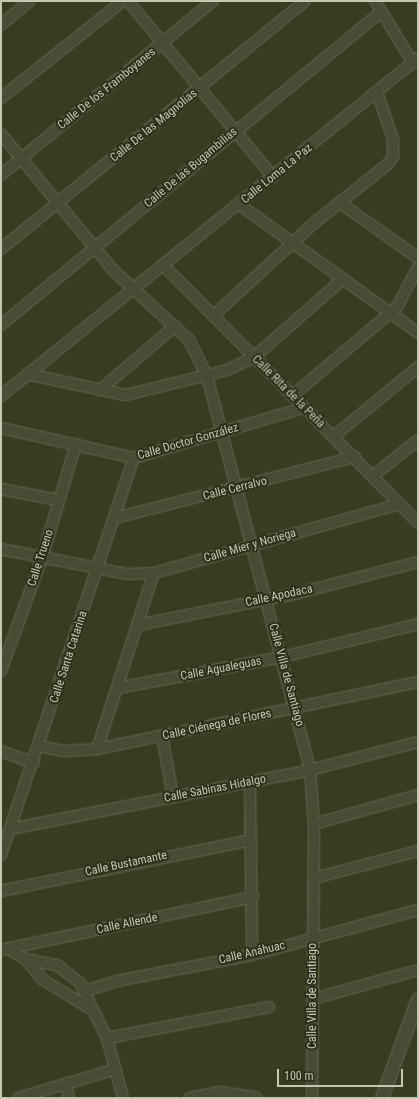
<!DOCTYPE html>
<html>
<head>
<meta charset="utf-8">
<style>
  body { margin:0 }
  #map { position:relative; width:419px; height:1099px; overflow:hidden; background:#383c21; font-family:"Roboto Condensed",sans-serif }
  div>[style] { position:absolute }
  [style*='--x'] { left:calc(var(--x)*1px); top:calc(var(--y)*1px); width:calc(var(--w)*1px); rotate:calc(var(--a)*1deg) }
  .roads { filter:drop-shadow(0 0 1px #666a53) drop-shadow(0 0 1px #666a53) }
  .minor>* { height:10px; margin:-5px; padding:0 5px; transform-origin:5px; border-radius:5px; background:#484c35 }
  .tertiary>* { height:12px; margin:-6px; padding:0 6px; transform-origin:6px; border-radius:6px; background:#484c35 }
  span { translate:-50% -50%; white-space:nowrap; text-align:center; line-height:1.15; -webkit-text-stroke:4px #2d311b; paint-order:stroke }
  .street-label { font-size:12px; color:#c3c8b1 }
  .frame { position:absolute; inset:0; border:2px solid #c3c8b1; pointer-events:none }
  .scale { position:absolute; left:277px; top:1069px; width:126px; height:18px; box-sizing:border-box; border:2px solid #c3c8b1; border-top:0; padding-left:5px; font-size:12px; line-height:14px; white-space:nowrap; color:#c3c8b1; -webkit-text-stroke:3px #2d311b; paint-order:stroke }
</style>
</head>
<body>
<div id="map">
  <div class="roads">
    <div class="minor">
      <div style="--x:128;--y:1;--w:228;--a:50.5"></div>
      <div style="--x:375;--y:1;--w:73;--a:58.5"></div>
      <div style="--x:1;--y:25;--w:38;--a:-40"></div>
      <div style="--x:1;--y:98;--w:156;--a:-38.5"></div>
      <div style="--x:1;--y:134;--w:178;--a:50.5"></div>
      <div style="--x:114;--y:271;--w:102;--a:42.6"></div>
      <div style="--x:189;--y:340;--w:40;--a:63.4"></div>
      <div style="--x:207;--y:376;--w:407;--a:75.3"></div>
      <div style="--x:310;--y:770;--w:54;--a:85.8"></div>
      <div style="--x:314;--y:824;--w:274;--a:90.4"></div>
      <div style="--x:1;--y:175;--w:274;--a:-39.4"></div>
      <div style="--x:339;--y:202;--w:97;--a:35.3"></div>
      <div style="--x:240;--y:205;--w:219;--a:35.7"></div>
      <div style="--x:1;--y:249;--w:392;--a:-39.2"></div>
      <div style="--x:163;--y:265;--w:363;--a:45.3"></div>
      <div style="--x:214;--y:315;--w:136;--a:-42.6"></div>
      <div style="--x:314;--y:223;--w:95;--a:-38.6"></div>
      <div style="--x:388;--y:164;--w:9;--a:-54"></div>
      <div style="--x:393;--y:157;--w:18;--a:-90"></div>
      <div style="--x:393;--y:139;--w:50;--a:-108.8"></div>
      <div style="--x:1;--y:325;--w:492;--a:-39.5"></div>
      <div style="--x:27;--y:374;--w:101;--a:12"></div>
      <div style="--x:126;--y:395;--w:104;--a:-13.9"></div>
      <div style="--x:227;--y:370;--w:29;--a:-25"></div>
      <div style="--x:253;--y:358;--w:120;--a:-41.3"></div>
      <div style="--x:100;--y:390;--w:99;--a:-40.5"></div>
      <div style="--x:1;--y:396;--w:537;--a:-39.03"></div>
      <div style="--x:292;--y:396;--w:138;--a:-40.3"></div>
      <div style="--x:397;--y:307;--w:45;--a:-62.3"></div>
      <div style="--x:1;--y:428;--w:136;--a:12.7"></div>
      <div style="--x:134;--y:458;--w:176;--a:-16.5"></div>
      <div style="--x:333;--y:437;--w:110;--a:-39.5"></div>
      <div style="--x:374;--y:475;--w:56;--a:-38.5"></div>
      <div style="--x:1;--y:489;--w:58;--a:10.9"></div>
      <div style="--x:115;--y:518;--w:248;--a:-14.3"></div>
      <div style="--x:1;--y:549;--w:127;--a:11.3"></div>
      <div style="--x:126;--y:574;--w:28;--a:-2"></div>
      <div style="--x:154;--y:573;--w:255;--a:-15.7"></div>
      <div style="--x:138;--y:625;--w:160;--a:-11.2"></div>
      <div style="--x:295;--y:594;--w:127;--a:-14.6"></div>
      <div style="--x:1;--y:671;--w:120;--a:-70.1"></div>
      <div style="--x:42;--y:558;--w:119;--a:-73.4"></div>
      <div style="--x:118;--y:688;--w:167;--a:-10.7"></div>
      <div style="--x:282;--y:657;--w:140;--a:-13.6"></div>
      <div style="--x:162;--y:736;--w:61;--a:79.6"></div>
      <div style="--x:39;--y:746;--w:25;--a:12"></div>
      <div style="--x:63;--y:751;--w:34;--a:-3"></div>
      <div style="--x:97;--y:749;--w:328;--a:-11.8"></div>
      <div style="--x:97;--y:749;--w:185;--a:-72.1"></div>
      <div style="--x:1;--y:751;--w:35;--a:20"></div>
      <div style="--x:250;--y:782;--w:173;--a:89.3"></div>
      <div style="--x:314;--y:824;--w:108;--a:-15.6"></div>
      <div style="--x:10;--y:829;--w:306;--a:-11.1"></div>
      <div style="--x:310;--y:770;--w:112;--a:-14.5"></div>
      <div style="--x:1;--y:855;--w:419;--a:-71.5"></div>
      <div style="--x:314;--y:878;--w:107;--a:-14.6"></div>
      <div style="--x:1;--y:891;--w:255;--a:-11.5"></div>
      <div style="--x:8;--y:949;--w:20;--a:30"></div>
      <div style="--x:25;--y:959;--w:28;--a:49"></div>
      <div style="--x:43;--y:980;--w:56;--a:31.1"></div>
      <div style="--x:1;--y:950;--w:258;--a:-11.9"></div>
      <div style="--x:25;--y:959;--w:33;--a:11"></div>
      <div style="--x:57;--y:965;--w:29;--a:38"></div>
      <div style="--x:80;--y:983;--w:61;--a:63.9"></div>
      <div style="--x:107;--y:1038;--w:62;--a:75.1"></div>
      <div style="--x:85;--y:991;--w:34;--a:-17"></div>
      <div style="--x:117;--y:981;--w:137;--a:-10.9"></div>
      <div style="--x:252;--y:955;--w:172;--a:-15.2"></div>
      <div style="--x:313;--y:999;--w:109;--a:-15.4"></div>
      <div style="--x:107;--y:1038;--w:165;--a:-10.8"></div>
      <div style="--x:66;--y:1083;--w:15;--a:79"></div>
      <div style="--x:18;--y:1098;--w:102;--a:-16.5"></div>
      <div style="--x:189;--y:1098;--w:32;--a:-11"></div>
      <div style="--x:220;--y:1092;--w:37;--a:9"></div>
    </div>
    <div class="tertiary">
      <div style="--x:382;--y:1098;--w:105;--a:-70"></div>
    </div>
  </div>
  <div class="street-label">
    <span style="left:107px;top:89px;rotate:-39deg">Calle De los Framboyanes</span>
    <span style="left:154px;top:126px;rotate:-39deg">Calle De las Magnolias</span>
    <span style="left:191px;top:168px;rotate:-40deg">Calle De las Bugambilias</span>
    <span style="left:277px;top:174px;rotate:-39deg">Calle Loma La Paz</span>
    <span style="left:288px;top:392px;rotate:45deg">Calle Rita de la Peña</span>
    <span style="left:188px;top:442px;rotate:-16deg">Calle Doctor González</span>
    <span style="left:235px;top:489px;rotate:-14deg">Calle Cerralvo</span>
    <span style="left:250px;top:546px;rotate:-16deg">Calle Mier y Noriega</span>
    <span style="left:41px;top:558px;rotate:-72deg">Calle Trueno</span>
    <span style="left:279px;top:596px;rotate:-12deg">Calle Apodaca</span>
    <span style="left:69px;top:657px;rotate:-72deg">Calle Santa Catarina</span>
    <span style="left:221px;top:669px;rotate:-11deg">Calle Agualeguas</span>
    <span style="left:286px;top:675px;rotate:75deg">Calle Villa de Santiago</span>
    <span style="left:217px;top:725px;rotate:-12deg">Calle Ciénega de Flores</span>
    <span style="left:215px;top:789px;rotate:-11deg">Calle Sabinas Hidalgo</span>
    <span style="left:126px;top:864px;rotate:-12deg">Calle Bustamante</span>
    <span style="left:127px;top:924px;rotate:-12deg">Calle Allende</span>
    <span style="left:252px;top:953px;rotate:-13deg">Calle Anáhuac</span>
    <span style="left:313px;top:996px;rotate:-90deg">Calle Villa de Santiago</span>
  </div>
  <div class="frame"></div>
  <div class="scale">100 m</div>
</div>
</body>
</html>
